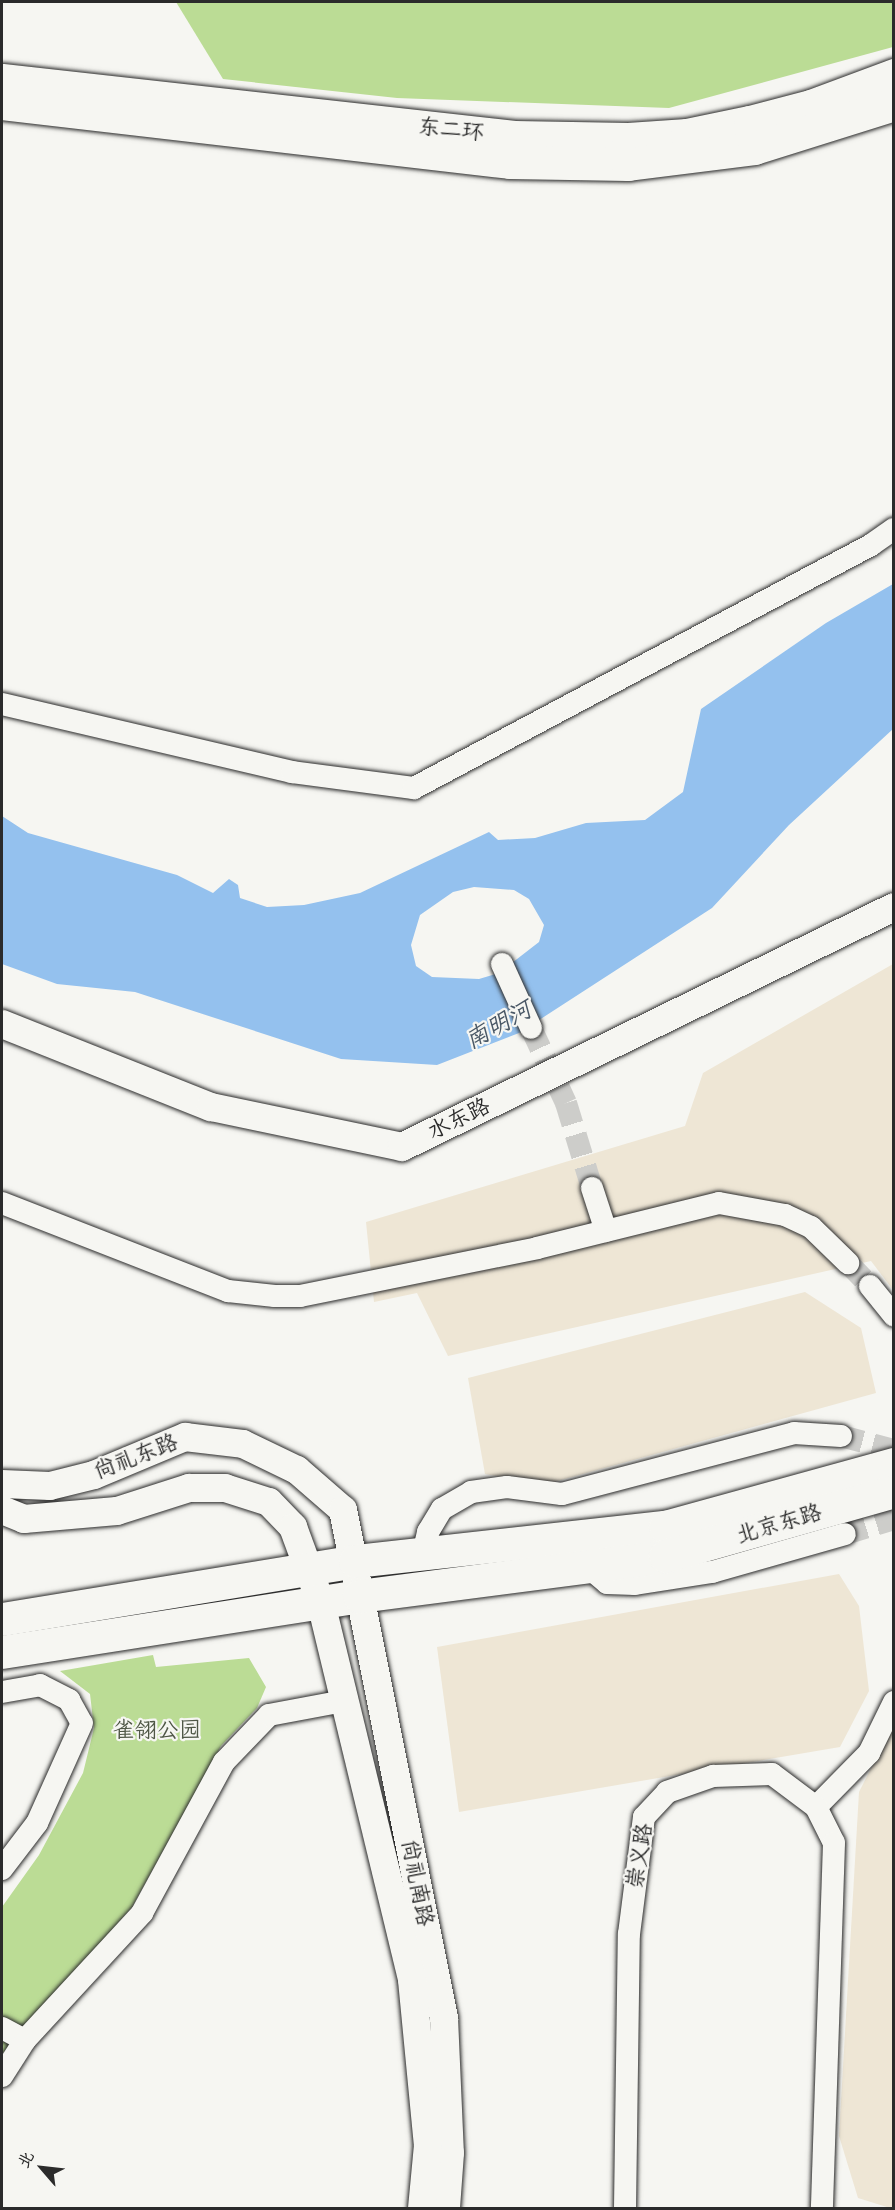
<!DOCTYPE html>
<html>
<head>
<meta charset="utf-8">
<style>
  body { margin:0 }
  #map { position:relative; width:895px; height:2210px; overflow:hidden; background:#f6f6f2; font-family:"Architects Daughter","LXGW WenKai TC",sans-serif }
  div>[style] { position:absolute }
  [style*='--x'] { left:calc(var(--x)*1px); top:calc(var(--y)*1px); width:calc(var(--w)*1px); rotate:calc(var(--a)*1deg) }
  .built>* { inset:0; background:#eee6d5 }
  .green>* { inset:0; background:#bbdc95 }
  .water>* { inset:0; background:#94c1ee }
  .minor-tunnel>* { height:22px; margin-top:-11px; transform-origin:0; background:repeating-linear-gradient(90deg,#cdcdca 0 22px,transparent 0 33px) }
  .roads { filter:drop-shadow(0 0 2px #2b2b2b) drop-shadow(0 0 2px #2b2b2b) }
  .minor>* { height:22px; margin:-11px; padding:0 11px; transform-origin:11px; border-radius:11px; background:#f6f6f2 }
  .major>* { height:28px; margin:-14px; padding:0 14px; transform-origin:14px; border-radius:14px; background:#f6f6f2 }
  .highway>* { height:33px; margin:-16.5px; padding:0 16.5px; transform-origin:16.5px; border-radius:16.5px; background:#f6f6f2 }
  span { translate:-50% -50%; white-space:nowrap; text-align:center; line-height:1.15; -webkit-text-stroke:4.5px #f6f6f2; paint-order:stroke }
  .street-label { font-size:22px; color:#2b2b2b }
  .park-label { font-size:22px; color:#4f5746 }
  .water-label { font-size:24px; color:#4a5866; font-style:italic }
  .frame { position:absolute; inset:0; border:3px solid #2b2b2b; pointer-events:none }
  .north { position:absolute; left:12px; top:2138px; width:60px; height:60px; -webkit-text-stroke:4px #f6f6f2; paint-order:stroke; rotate:298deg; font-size:16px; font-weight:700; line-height:24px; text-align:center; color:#2b2b2b }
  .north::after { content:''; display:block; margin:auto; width:21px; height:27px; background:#2b2b2b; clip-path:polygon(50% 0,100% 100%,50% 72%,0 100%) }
</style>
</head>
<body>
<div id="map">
  <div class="built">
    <div style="clip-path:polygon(893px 964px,893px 1290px,871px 1261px,448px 1356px,417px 1293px,374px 1302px,366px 1222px,685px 1126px,703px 1073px)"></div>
    <div style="clip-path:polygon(805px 1292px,861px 1328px,876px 1393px,543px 1485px,485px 1474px,468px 1378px)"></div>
    <div style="clip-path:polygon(839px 1574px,859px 1606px,869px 1691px,840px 1747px,459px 1812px,437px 1647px)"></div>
    <div style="clip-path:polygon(893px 1725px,893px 2208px,890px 2208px,858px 2198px,839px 2136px,859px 1792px)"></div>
  </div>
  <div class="green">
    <div style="clip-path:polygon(176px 2px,893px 2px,893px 47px,669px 108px,397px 98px,223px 79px)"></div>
    <div style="clip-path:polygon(153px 1655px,156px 1667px,249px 1658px,266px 1687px,257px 1708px,221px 1746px,132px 1907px,2px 2054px,2px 1907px,39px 1855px,83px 1773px,94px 1728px,90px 1694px,60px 1671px)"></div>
  </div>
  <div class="water">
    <div style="clip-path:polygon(evenodd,893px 584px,893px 729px,789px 825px,712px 908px,519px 1033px,437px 1065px,341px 1059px,135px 992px,57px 984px,2px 964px,2px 816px,28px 833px,177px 875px,213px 893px,229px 879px,238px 885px,240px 898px,267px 907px,304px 905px,360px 893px,489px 832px,498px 840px,535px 838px,586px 823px,645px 820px,683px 792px,701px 709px,826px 623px,893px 584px,474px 887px,514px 890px,529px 899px,544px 925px,539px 942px,499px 973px,479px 979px,432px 977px,416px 966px,411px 945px,420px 915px,453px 892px,474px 887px)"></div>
  </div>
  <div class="minor-tunnel">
    <div style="--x:531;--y:1028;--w:83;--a:65"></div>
    <div style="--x:566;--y:1103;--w:89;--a:73"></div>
    <div style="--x:848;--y:1263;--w:32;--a:46"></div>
    <div style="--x:841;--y:1436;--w:55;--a:14.8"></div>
    <div style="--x:845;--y:1534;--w:51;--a:-17"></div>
  </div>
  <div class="roads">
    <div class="minor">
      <div style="--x:2;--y:704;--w:298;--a:13.2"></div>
      <div style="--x:292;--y:772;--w:123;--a:7.5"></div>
      <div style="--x:414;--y:788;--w:518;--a:-28"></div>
      <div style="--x:871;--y:545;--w:28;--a:-35"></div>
      <div style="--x:502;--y:964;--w:70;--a:65.6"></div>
      <div style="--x:592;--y:1188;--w:45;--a:72"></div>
      <div style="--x:2;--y:1203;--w:243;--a:21.3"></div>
      <div style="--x:228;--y:1291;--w:47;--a:6.1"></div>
      <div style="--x:275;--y:1296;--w:25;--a:0"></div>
      <div style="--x:300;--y:1296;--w:242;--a:-11.4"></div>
      <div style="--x:537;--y:1248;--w:187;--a:-13.9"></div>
      <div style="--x:719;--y:1203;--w:67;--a:10.3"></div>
      <div style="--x:785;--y:1215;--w:29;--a:25"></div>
      <div style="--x:811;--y:1227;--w:52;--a:44.2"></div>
      <div style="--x:870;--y:1286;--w:38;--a:51"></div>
      <div style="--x:423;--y:1554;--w:23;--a:-77"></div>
      <div style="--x:428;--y:1532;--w:27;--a:-59"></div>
      <div style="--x:442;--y:1509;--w:34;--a:-30"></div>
      <div style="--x:471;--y:1492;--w:36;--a:-8"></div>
      <div style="--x:507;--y:1487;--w:55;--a:7.3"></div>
      <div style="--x:562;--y:1494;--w:240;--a:-14.7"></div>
      <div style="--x:794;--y:1433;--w:47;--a:3.7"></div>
      <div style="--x:587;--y:1566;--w:26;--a:40"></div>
      <div style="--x:607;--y:1583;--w:28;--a:2"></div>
      <div style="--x:635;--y:1584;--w:78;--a:-8.9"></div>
      <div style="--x:712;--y:1572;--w:138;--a:-15.9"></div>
      <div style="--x:2;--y:1692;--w:39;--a:-10"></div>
      <div style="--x:40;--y:1685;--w:33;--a:27"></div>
      <div style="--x:69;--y:1700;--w:26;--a:61"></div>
      <div style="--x:82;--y:1723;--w:110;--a:114.2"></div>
      <div style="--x:37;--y:1823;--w:58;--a:127.3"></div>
      <div style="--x:816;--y:1807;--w:76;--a:-45.5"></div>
      <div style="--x:869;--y:1753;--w:57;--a:-63.9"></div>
      <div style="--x:2;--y:2028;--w:26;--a:28"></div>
      <div style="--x:2;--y:2076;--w:43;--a:-57.4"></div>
      <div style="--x:25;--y:2040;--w:173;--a:-47.3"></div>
      <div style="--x:142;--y:1913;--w:172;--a:-61.5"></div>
      <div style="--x:224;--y:1762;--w:65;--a:-46.2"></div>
      <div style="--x:269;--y:1715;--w:76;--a:-10.6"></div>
      <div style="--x:625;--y:2208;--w:274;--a:-89.2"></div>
      <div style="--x:629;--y:1934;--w:118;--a:-82.7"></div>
      <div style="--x:644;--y:1817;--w:34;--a:-47"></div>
      <div style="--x:667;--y:1792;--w:49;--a:-19.2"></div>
      <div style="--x:713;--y:1776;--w:59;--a:-1.9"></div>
      <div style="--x:772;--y:1774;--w:55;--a:36.9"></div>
      <div style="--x:816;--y:1807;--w:40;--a:63.4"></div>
      <div style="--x:834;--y:1843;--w:365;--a:91.9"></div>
    </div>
    <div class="major">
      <div style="--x:2;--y:1024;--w:225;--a:21.7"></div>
      <div style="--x:211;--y:1107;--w:195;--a:11.8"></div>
      <div style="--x:402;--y:1147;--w:547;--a:-26"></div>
      <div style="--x:2;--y:1484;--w:48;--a:2.4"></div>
      <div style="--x:50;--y:1486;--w:45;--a:-14"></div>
      <div style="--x:94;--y:1475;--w:99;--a:-22.7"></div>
      <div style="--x:185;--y:1437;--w:58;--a:6.9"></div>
      <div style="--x:243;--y:1444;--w:60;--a:25.7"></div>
      <div style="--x:297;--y:1470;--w:61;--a:41"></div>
      <div style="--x:343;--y:1510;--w:518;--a:78.76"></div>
      <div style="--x:444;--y:2018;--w:135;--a:87.5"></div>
      <div style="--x:450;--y:2153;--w:55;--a:94.2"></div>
      <div style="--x:2;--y:1510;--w:24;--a:22"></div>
      <div style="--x:24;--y:1519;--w:93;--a:-4.9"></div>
      <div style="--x:117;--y:1511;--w:76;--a:-17.7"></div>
      <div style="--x:189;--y:1488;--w:36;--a:0"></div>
      <div style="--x:225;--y:1488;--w:46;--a:17.7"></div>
      <div style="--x:269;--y:1502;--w:35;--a:46"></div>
      <div style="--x:293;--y:1527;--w:81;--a:69.8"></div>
      <div style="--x:321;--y:1603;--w:388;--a:76.4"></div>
      <div style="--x:412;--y:1980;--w:166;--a:84.5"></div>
      <div style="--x:428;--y:2145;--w:63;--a:95.4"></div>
    </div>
    <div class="highway">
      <div style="--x:2;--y:80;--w:515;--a:6.35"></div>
      <div style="--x:514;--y:137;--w:114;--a:1"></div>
      <div style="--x:628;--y:139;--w:59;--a:-3.9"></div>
      <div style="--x:687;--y:135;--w:64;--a:-11.7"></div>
      <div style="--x:750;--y:122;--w:63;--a:-14.7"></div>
      <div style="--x:811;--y:106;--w:89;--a:-20.5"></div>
      <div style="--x:2;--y:103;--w:511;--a:6.62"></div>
      <div style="--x:510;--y:162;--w:118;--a:1"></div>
      <div style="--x:628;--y:164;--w:127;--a:-7.2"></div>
      <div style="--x:754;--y:148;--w:147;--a:-17.4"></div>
      <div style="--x:2;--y:1619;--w:358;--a:-9.3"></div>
      <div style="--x:355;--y:1561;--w:312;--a:-6.3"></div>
      <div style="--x:665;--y:1527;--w:238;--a:-15.4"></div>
      <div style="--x:2;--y:1652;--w:361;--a:-8.9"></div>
      <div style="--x:359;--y:1596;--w:309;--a:-7.4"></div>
      <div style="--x:665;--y:1556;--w:238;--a:-15.8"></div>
    </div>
  </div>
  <div class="street-label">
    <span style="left:451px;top:130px;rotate:6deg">东二环</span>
    <span style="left:459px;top:1119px;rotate:-26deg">水东路</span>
    <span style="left:136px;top:1457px;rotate:-21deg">尚礼东路</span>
    <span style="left:779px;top:1524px;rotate:-16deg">北京东路</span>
    <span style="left:640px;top:1856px;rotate:-81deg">崇义路</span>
    <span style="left:417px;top:1883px;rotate:79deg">尚礼南路</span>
  </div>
  <div class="park-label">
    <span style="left:157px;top:1731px">雀翎公园</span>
  </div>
  <div class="water-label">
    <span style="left:499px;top:1026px;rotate:-29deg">南明河</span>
  </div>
  <div class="frame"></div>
  <div class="north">北</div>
</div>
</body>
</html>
